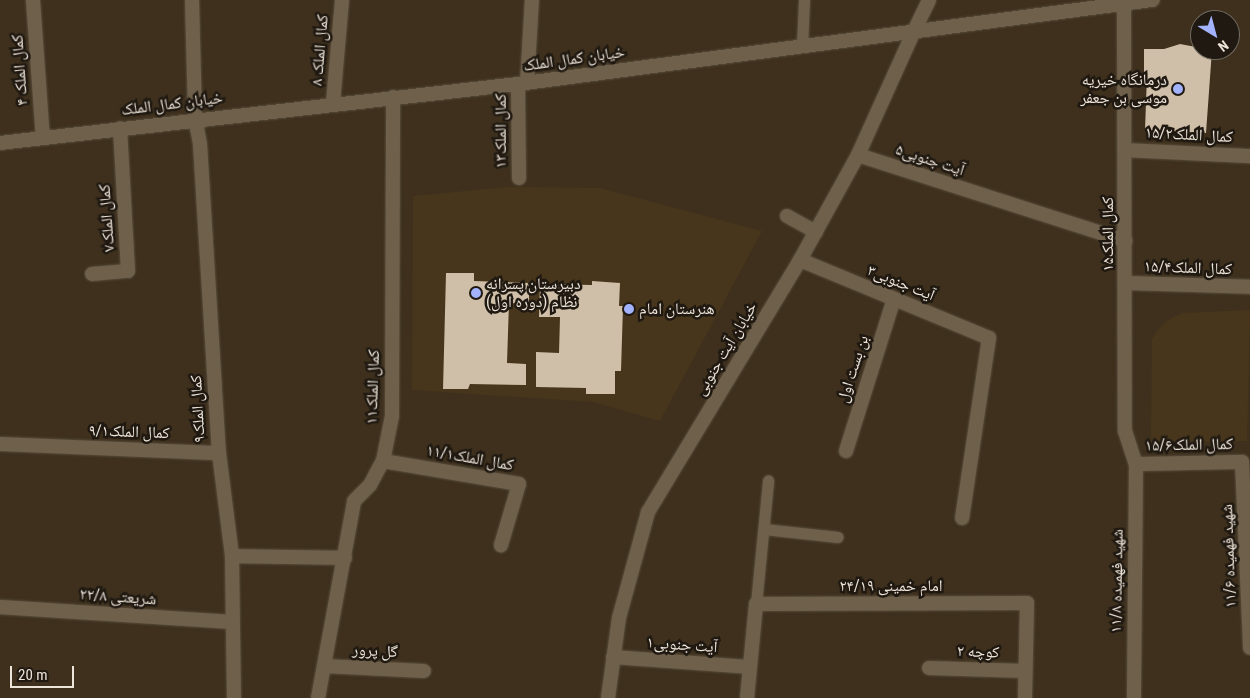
<!DOCTYPE html>
<html>
<head>
<meta charset="utf-8">
<style>
  body { margin:0 }
  #map { position:relative; width:1250px; height:698px; overflow:hidden; background:#3e301d; font-family:"Roboto Condensed","Noto Naskh Arabic",sans-serif }
  div>[style] { position:absolute }
  [style*='--x'] { left:calc(var(--x)*1px); top:calc(var(--y)*1px); width:calc(var(--w)*1px); rotate:calc(var(--a)*1deg) }
  .built>* { inset:0; background:#47361c }
  .building>* { inset:0; background:#d0bfa8 }
  .roads { filter:drop-shadow(0 0 1px #584d3c) drop-shadow(0 0 1px #584d3c) }
  .service>* { height:11px; margin:-5.5px; padding:0 5.5px; transform-origin:5.5px; border-radius:5.5px; background:#6f604b }
  .minor>* { height:14px; margin:-7px; padding:0 7px; transform-origin:7px; border-radius:7px; background:#6f604b }
  .tertiary>* { height:14px; margin:-7px; padding:0 7px; transform-origin:7px; border-radius:7px; background:#6f604b }
  .secondary>* { height:14px; margin:-7px; padding:0 7px; transform-origin:7px; border-radius:7px; background:#6f604b }
  .dots>* { width:14px; height:14px; translate:-50% -50%; box-sizing:border-box; border:2px solid #1f1911; border-radius:50% }
  span { translate:-50% -50%; white-space:nowrap; text-align:center; line-height:1.15; -webkit-text-stroke:5px #1f1911; paint-order:stroke }
  .street-label { font-size:16px; color:#ede4d9 }
  .poi-label { font-size:16px; color:#ede4d9 }
  .right { translate:-100% -50%; text-align:right }
  .left { translate:0 -50%; text-align:left }
  .north { position:absolute; left:1190px; top:10px; width:50px; height:50px; box-sizing:border-box; background:#1f1911; border:1px solid #716a61; border-radius:50%; rotate:143deg; font-size:14px; font-weight:700; line-height:20px; text-align:center; color:#ede4d9 }
  .north::after { content:''; display:block; margin:auto; width:18px; height:22px; background:#a2b2fd; clip-path:polygon(50% 0,100% 100%,50% 72%,0 100%) }
  .scale { position:absolute; left:10px; top:666px; width:64px; height:22px; box-sizing:border-box; border:2px solid #ede4d9; border-top:0; padding-left:6px; font-size:15px; line-height:18px; white-space:nowrap; color:#ede4d9; -webkit-text-stroke:4px #1f1911; paint-order:stroke }
</style>
</head>
<body>
<div id="map">
  <div class="built">
    <div style="clip-path:polygon(508px 187px,600px 188px,762px 231px,660px 421px,593px 402px,412px 390px,413px 196px)"></div>
    <div style="clip-path:polygon(1250px 310px,1247px 441px,1151px 443px,1152px 339px,1157px 331px,1168px 320px,1182px 313px)"></div>
  </div>
  <div class="building">
    <div style="clip-path:polygon(1180px 44px,1212px 50px,1206px 133px,1145px 130px,1147px 75px,1144px 75px,1144px 49px,1164px 49px)"></div>
    <div style="clip-path:polygon(446px 273px,474px 273px,474px 281px,529px 283px,529px 304px,509px 303px,507px 363px,526px 364px,526px 385px,470px 384px,468px 389px,443px 389px)"></div>
    <div style="clip-path:polygon(592px 281px,620px 283px,619px 306px,623px 306px,621px 371px,615px 371px,615px 394px,586px 394px,586px 388px,536px 387px,536px 352px,559px 353px,560px 317px,539px 317px,540px 284px,592px 285px)"></div>
  </div>
  <div class="roads">
    <div class="service">
      <div style="--x:802;--y:46;--w:46;--a:-87.5"></div>
      <div style="--x:764;--y:529;--w:74;--a:6.2"></div>
      <div style="--x:756;--y:604;--w:124;--a:-84.4"></div>
    </div>
    <div class="minor">
      <div style="--x:33;--y:0;--w:138;--a:85.9"></div>
      <div style="--x:192;--y:0;--w:118;--a:88.5"></div>
      <div style="--x:195;--y:118;--w:26;--a:79"></div>
      <div style="--x:200;--y:144;--w:310;--a:86.5"></div>
      <div style="--x:219;--y:453;--w:104;--a:82.8"></div>
      <div style="--x:232;--y:556;--w:142;--a:89.2"></div>
      <div style="--x:1124;--y:3;--w:428;--a:89.9"></div>
      <div style="--x:1125;--y:431;--w:35;--a:72"></div>
      <div style="--x:1136;--y:464;--w:234;--a:90.5"></div>
      <div style="--x:914;--y:31;--w:34;--a:-64"></div>
      <div style="--x:527;--y:83;--w:83;--a:-86.6"></div>
      <div style="--x:518;--y:84;--w:94;--a:89.4"></div>
      <div style="--x:333;--y:103;--w:103;--a:-85"></div>
      <div style="--x:1126;--y:150;--w:124;--a:2.8"></div>
      <div style="--x:858;--y:155;--w:281;--a:17.8"></div>
      <div style="--x:787;--y:216;--w:33;--a:29"></div>
      <div style="--x:800;--y:260;--w:204;--a:22.4"></div>
      <div style="--x:989;--y:338;--w:182;--a:98.5"></div>
      <div style="--x:92;--y:274;--w:36;--a:-5"></div>
      <div style="--x:128;--y:271;--w:143;--a:-93.2"></div>
      <div style="--x:1126;--y:283;--w:124;--a:1.8"></div>
      <div style="--x:0;--y:444;--w:219;--a:2.4"></div>
      <div style="--x:846;--y:451;--w:159;--a:-72.5"></div>
      <div style="--x:383;--y:461;--w:138;--a:9.6"></div>
      <div style="--x:519;--y:484;--w:64;--a:106.4"></div>
      <div style="--x:1136;--y:464;--w:106;--a:-1.1"></div>
      <div style="--x:1242;--y:462;--w:186;--a:87.5"></div>
      <div style="--x:232;--y:556;--w:113;--a:1"></div>
      <div style="--x:0;--y:607;--w:233;--a:3.7"></div>
      <div style="--x:613;--y:657;--w:135;--a:4.2"></div>
      <div style="--x:324;--y:666;--w:100;--a:2.9"></div>
      <div style="--x:929;--y:668;--w:96;--a:1.8"></div>
      <div style="--x:318;--y:698;--w:200;--a:-79.6"></div>
      <div style="--x:354;--y:501;--w:23;--a:-45"></div>
      <div style="--x:370;--y:485;--w:27;--a:-62"></div>
      <div style="--x:383;--y:461;--w:46;--a:-78.7"></div>
      <div style="--x:392;--y:416;--w:319;--a:-89.8"></div>
      <div style="--x:747;--y:698;--w:94;--a:-84.5"></div>
      <div style="--x:756;--y:604;--w:271;--a:-0.2"></div>
      <div style="--x:1027;--y:603;--w:95;--a:91.2"></div>
    </div>
    <div class="tertiary">
      <div style="--x:608;--y:698;--w:81;--a:-82.2"></div>
      <div style="--x:619;--y:618;--w:110;--a:-74.7"></div>
      <div style="--x:648;--y:512;--w:294;--a:-58.9"></div>
      <div style="--x:800;--y:260;--w:120;--a:-61.1"></div>
      <div style="--x:858;--y:155;--w:136;--a:-65.7"></div>
    </div>
    <div class="secondary">
      <div style="--x:0;--y:143;--w:521;--a:-6.5"></div>
      <div style="--x:518;--y:84;--w:640;--a:-7.55"></div>
    </div>
  </div>
  <div class="dots">
    <div style="left:1178px;top:89px;background:#a2b2fd"></div>
    <div style="left:476px;top:293px;background:#a2b2fd"></div>
    <div style="left:629px;top:309px;background:#a2b2fd"></div>
  </div>
  <div class="street-label">
    <span style="left:320px;top:50px;rotate:-85deg">کمال الملک ۸</span>
    <span style="left:574px;top:59px;rotate:-8deg">خیابان کمال الملک</span>
    <span style="left:20px;top:70px;rotate:-94deg">کمال الملک ۴</span>
    <span style="left:172px;top:104px;rotate:-7deg">خیابان کمال الملک</span>
    <span style="left:501px;top:131px;rotate:-90deg">کمال الملک۱۳</span>
    <span style="left:1189px;top:135px;rotate:3deg">کمال الملک۱۵/۲</span>
    <span style="left:930px;top:160px;rotate:18deg">آیت جنوبی۵</span>
    <span style="left:107px;top:218px;rotate:-94deg">کمال الملک۷</span>
    <span style="left:1108px;top:234px;rotate:-90deg">کمال الملک۱۵</span>
    <span style="left:1188px;top:268px;rotate:2deg">کمال الملک۱۵/۴</span>
    <span style="left:901px;top:283px;rotate:22deg">آیت جنوبی۳</span>
    <span style="left:726px;top:349px;rotate:-59deg">خیابان آیت جنوبی</span>
    <span style="left:853px;top:369px;rotate:-72deg">بن بست اول</span>
    <span style="left:373px;top:387px;rotate:-88deg">کمال الملک۱۱</span>
    <span style="left:198px;top:409px;rotate:-93deg">کمال الملک۹</span>
    <span style="left:129px;top:432px;rotate:2deg">کمال الملک۹/۱</span>
    <span style="left:1189px;top:445px;rotate:-1deg">کمال الملک۱۵/۶</span>
    <span style="left:470px;top:458px;rotate:10deg">کمال الملک۱۱/۱</span>
    <span style="left:1229px;top:556px;rotate:-92deg">شهید فهمیده ۱۱/۶</span>
    <span style="left:1117px;top:581px;rotate:-89deg">شهید فهمیده ۱۱/۸</span>
    <span style="left:891px;top:586px">امام خمینی ۲۴/۱۹</span>
    <span style="left:118px;top:597px;rotate:4deg">شریعتی ۲۲/۸</span>
    <span style="left:682px;top:645px;rotate:4deg">آیت جنوبی۱</span>
    <span style="left:375px;top:651px;rotate:3deg">گل پرور</span>
    <span style="left:978px;top:652px;rotate:2deg">کوچه ۲</span>
  </div>
  <div class="poi-label">
    <span class="right" style="left:1167px;top:89px">درمانگاه خیریه<br>موسی بن جعفر</span>
    <span class="left" style="left:486px;top:293px">دبیرستان پسرانه<br>نظام (دوره اول)</span>
    <span class="left" style="left:639px;top:309px">هنرستان امام</span>
  </div>
  <div class="north">N</div>
  <div class="scale">20 m</div>
</div>
</body>
</html>
